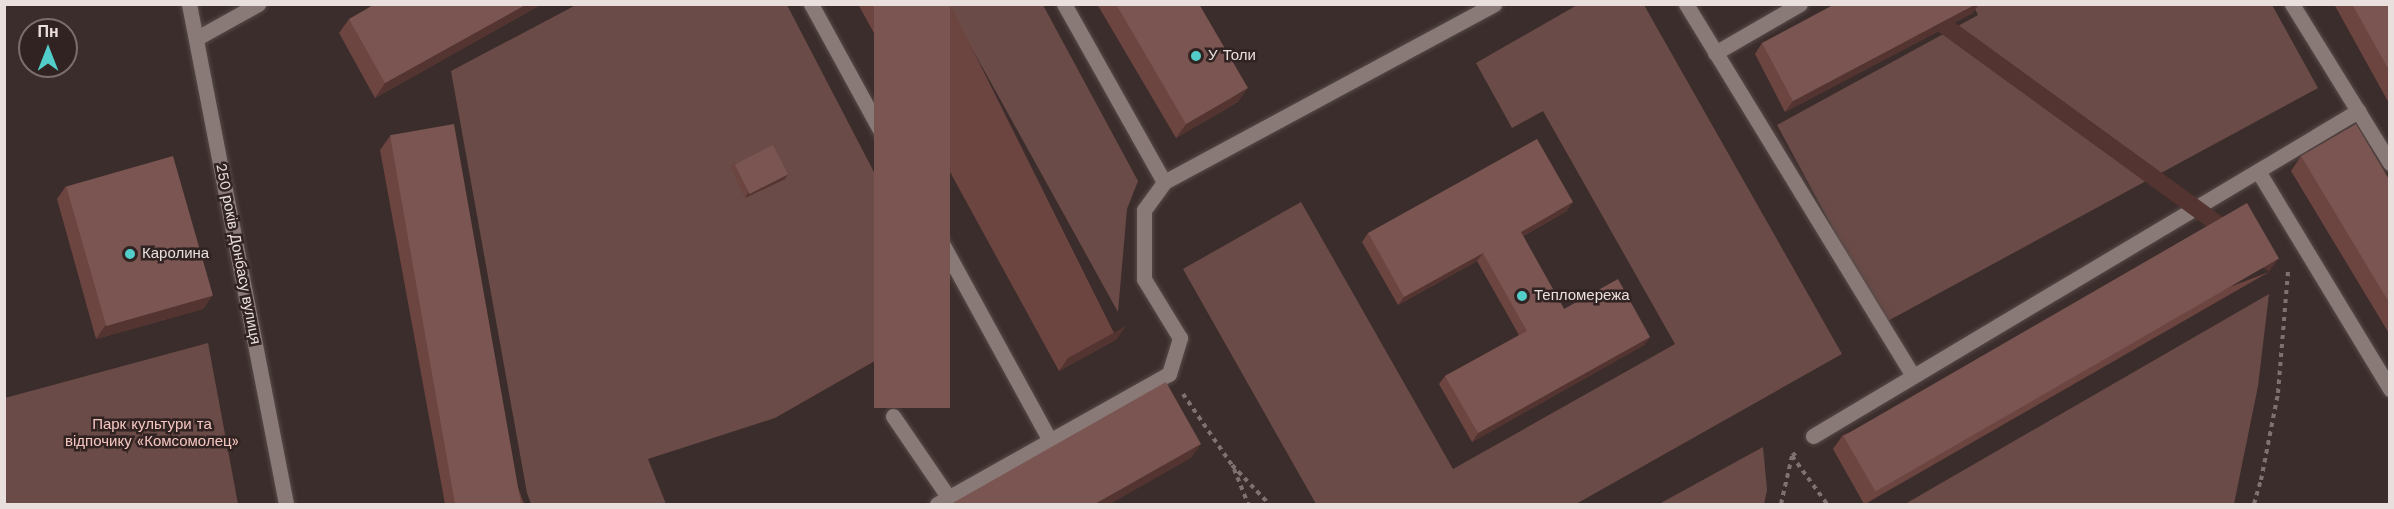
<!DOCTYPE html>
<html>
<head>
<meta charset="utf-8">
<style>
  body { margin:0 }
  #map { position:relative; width:2394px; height:509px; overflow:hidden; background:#3b2d2b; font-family:"Work Sans",sans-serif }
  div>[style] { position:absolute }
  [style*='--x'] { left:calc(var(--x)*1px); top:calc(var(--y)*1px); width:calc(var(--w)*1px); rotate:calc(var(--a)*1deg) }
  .green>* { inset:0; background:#6b4b47 }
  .path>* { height:4px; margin-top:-2px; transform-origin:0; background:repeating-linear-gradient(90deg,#7e7270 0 4.5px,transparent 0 9px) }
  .roads { filter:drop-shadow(0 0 2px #564a49) drop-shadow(0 0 2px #564a49) }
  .service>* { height:15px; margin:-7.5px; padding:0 7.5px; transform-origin:7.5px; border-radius:7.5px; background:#8a7a77 }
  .tertiary>* { height:15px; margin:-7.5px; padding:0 7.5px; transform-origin:7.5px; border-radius:7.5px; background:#8a7a77 }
  .wall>* { inset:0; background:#6c4440 }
  .shaded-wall>* { inset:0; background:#533430; transform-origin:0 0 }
  .building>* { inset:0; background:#7a5551; transform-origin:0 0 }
  .dots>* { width:16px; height:16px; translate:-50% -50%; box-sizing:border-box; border:3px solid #312322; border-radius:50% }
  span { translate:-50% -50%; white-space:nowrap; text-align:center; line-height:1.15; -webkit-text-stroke:5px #312322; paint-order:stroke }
  .poi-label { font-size:15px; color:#e9e0de }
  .left { translate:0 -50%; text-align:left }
  .street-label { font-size:15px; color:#e9e0de }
  .park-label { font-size:15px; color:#f6c6c0 }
  .frame { position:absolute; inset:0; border:6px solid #e9e0de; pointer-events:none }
  .north { position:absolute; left:18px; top:18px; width:60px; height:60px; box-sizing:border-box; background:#312322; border:2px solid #7b6f6d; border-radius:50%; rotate:0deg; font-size:16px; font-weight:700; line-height:24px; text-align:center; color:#e9e0de }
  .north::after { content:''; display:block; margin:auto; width:21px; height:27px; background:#53cdc9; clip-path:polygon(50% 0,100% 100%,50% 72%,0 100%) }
</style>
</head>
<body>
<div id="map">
  <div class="green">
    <div style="clip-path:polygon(1579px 4px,1644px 5px,1842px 354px,1576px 504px,1316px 504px,1183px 269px,1301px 202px,1453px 469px,1675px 344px,1543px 111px,1512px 128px,1476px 63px)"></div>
    <div style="clip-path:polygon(576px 5px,787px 5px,950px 318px,775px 418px,648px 459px,666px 504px,531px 504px,527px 493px,451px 71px)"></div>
    <div style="clip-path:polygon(948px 5px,1043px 5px,1138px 181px,1127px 209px,1118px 312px)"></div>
    <div style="clip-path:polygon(1973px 5px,2272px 5px,2318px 88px,1884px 323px,1777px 125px,1978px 15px)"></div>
    <div style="clip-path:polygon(2269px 294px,2258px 386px,2234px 504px,1905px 504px)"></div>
    <div style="clip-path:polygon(208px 343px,238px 504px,5px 504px,5px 398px)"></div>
    <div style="clip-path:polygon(1763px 447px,1767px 490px,1764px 504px,1659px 504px)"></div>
  </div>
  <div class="path">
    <div style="--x:1183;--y:394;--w:86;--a:55.4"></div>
    <div style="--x:1232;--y:465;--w:54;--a:46.5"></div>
    <div style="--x:1792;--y:456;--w:59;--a:53.9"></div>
    <div style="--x:1234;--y:469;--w:38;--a:68"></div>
    <div style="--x:1781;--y:504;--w:49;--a:-77.1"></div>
    <div style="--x:1792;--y:456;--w:6;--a:-39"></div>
    <div style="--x:2254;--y:504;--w:25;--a:-74"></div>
    <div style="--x:2261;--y:480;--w:89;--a:-78.9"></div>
    <div style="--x:2278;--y:393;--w:122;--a:-85.3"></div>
  </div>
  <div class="roads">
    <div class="service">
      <div style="--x:811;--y:4;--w:498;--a:61.3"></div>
      <div style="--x:1686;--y:4;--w:436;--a:58.6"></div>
      <div style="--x:1715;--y:53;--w:98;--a:-30"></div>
      <div style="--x:2358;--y:111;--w:61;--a:58.4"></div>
      <div style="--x:2258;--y:171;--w:255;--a:58.8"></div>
      <div style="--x:1164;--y:182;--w:375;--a:-28.3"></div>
      <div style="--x:893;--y:416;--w:99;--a:55.7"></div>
      <div style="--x:1813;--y:436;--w:635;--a:-30.81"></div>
      <div style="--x:2358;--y:111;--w:126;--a:-121.7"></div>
      <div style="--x:937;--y:504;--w:266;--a:-29.3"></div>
      <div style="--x:1169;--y:374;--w:38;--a:-73"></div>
      <div style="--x:1180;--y:338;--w:69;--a:-121.4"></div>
      <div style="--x:1144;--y:279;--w:69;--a:-90"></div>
      <div style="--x:1144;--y:210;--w:34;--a:-54"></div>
      <div style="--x:1164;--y:182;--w:204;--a:-119.3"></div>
    </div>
    <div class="tertiary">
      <div style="--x:189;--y:4;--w:509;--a:79.02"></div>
      <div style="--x:197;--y:38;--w:70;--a:-29.1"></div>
    </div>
  </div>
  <div class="wall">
    <div style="clip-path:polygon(542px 4px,375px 98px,339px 33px,349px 19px)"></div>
    <div style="clip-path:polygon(858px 4px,950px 4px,1117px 339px,1059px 371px)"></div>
    <div style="clip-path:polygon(1097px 4px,1199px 4px,1238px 102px,1176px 138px)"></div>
    <div style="clip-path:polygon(1976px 4px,1979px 4px,1973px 13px,1785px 112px,1755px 54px,1762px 43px)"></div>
    <div style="clip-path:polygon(2334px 4px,2390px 4px,2390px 105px)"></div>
    <div style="clip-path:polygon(390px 136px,524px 504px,445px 504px,380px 150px)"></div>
    <div style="clip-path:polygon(2301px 156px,2390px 181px,2390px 335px,2291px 171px)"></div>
    <div style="clip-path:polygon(734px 163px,788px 174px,785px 179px,745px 198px,731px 167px)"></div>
    <div style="clip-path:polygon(66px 186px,212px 296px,203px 309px,96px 339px,57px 199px)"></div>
    <div style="clip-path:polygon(1567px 211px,1523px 236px,1564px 309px,1650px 337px,1644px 345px,1472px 442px,1439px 384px,1445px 376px,1519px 335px,1477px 261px,1398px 305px,1362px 242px,1368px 233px)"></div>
    <div style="clip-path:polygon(2269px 272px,1865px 504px,1864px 504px,1833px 449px,1843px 435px)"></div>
  </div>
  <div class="shaded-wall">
    <div style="clip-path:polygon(527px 4px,542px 4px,375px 98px,385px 83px)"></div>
    <div style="clip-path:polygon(1976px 4px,1979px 4px,1973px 13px,1785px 112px,1793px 101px)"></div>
    <div style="clip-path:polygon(1248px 88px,1238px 102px,1176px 138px,1186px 124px)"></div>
    <div style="clip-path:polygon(788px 174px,785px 179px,745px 198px,748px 193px)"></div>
    <div style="clip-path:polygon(1573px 202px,1567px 211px,1515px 240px,1521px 232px)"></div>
    <div style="clip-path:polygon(1483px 253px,1477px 261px,1398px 305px,1404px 297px)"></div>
    <div style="left:2279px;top:258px;width:17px;height:467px;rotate:126deg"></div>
    <div style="clip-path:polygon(212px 296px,203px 309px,96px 339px,105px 326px)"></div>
    <div style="clip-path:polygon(1126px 326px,1117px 339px,1059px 371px,1068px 358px)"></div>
    <div style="clip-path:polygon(1650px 337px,1644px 345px,1472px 442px,1478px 433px)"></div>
    <div style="clip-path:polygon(1201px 444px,1191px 458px,1110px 504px,1095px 504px)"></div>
  </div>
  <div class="building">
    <div style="clip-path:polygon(375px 4px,527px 4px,385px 83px,349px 19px)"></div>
    <div style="left:874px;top:4px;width:76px;height:404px"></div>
    <div style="clip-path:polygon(1116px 4px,1199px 4px,1248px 88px,1186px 124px)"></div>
    <div style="clip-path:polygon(1835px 4px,1976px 4px,1793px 101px,1762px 43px)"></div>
    <div style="clip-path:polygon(2352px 4px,2390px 4px,2390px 72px)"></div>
    <div style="left:454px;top:124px;width:386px;height:65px;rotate:80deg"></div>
    <div style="clip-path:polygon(2356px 124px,2390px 181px,2390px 304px,2301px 156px)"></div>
    <div style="clip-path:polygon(1537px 139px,1573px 202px,1521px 232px,1564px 309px,1618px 279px,1650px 337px,1478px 433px,1445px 376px,1527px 331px,1483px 253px,1404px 297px,1368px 233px)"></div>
    <div style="left:773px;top:145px;width:33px;height:43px;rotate:63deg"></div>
    <div style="left:173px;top:156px;width:145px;height:111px;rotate:74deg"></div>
    <div style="left:2247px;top:203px;width:64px;height:466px;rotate:60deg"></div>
    <div style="clip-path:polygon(1166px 382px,1201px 444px,1095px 504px,951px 504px)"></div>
  </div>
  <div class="dots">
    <div style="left:1196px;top:56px;background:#53cdc9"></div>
    <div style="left:130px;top:254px;background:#53cdc9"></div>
    <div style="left:1522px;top:296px;background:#53cdc9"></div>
  </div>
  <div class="poi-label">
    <span class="left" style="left:1208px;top:56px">У Толи</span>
    <span class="left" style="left:142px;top:254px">Каролина</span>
    <span class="left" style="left:1534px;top:296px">Тепломережа</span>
  </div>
  <div class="street-label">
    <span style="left:238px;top:254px;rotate:79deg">250 років Донбасу вулиця</span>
  </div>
  <div class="park-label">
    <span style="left:152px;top:433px">Парк культури та<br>відпочику «Комсомолец»</span>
  </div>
  <div class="frame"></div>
  <div class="north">Пн</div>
</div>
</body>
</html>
